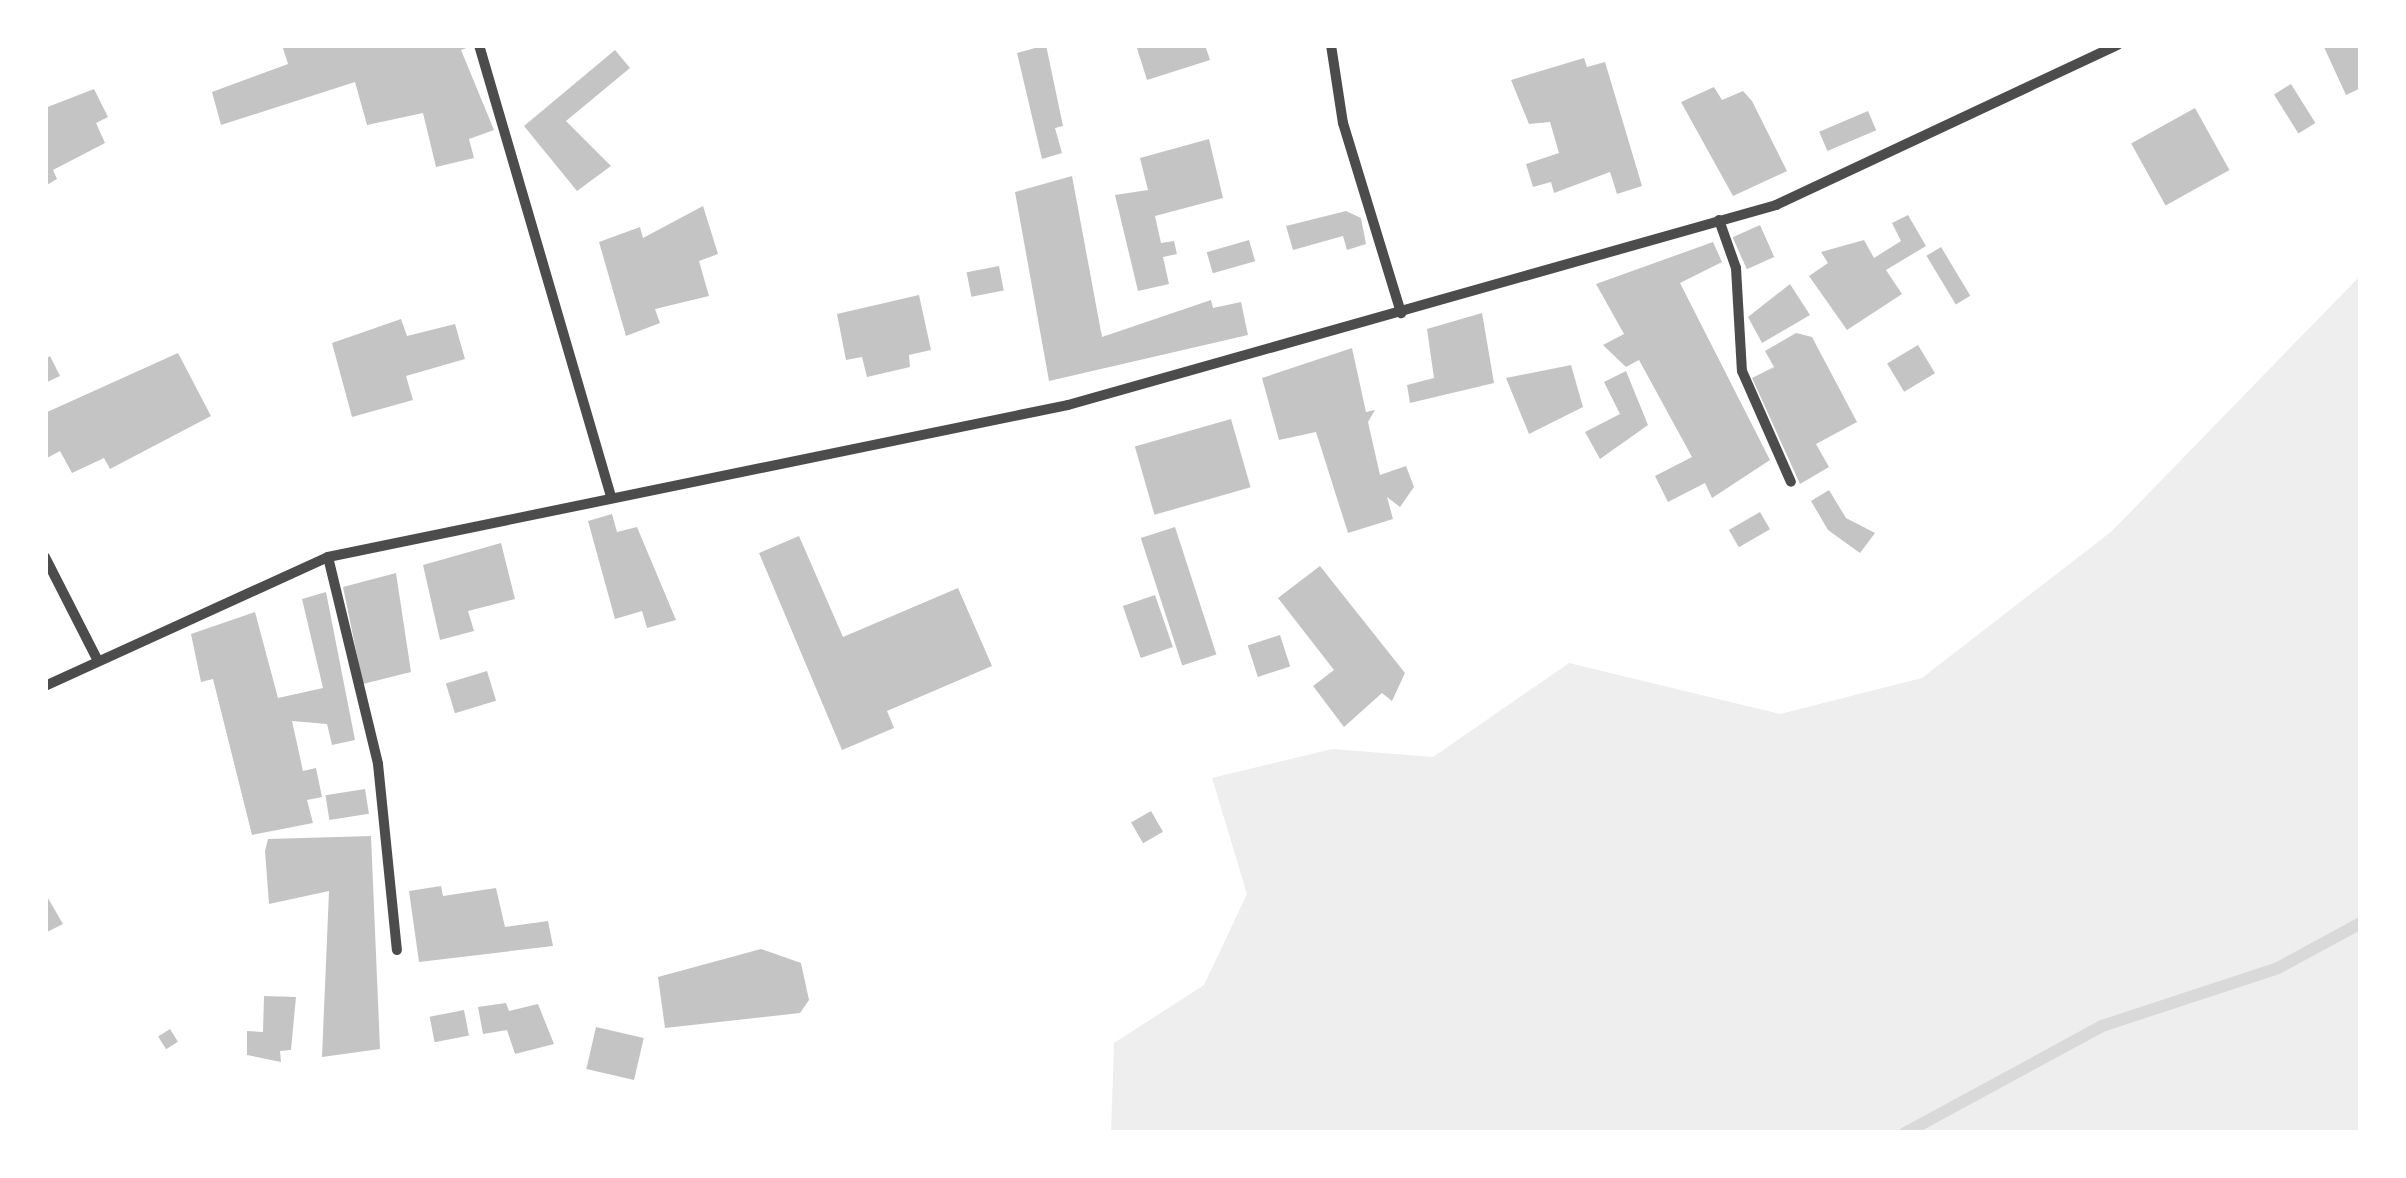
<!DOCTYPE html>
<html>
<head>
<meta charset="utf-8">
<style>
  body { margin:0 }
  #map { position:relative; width:2406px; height:1178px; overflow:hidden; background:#fff; font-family:"IBM Plex Sans",sans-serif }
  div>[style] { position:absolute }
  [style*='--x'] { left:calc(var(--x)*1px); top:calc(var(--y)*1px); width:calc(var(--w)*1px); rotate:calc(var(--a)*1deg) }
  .green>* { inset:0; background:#eee }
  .stream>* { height:12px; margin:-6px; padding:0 6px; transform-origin:6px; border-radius:6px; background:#d9d9d9 }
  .building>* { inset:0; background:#c4c4c4; transform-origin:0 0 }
  .minor>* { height:10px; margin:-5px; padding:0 5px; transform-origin:5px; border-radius:5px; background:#4c4c4c }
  span { translate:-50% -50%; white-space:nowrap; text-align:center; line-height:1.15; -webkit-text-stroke:9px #fff; paint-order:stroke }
  .frame { position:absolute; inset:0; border:48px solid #fff; pointer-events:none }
</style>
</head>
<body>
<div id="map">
  <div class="green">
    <div style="clip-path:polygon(2361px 275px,2361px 1133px,1111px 1133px,1114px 1043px,1204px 985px,1247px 894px,1212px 778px,1332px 749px,1433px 757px,1569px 663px,1780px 714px,1922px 678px,2112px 531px)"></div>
  </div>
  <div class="stream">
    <div style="--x:1905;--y:1133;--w:224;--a:-28.5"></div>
    <div style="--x:2102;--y:1026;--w:185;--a:-18.2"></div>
    <div style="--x:2278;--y:968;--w:94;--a:-28.5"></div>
  </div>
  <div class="building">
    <div style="clip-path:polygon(282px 45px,475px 45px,461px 50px,494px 130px,469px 139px,474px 158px,436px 167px,423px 113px,367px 125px,355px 82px,221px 125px,212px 92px,288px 64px)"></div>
    <div style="clip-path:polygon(1046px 45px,1063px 126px,1055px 128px,1062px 153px,1042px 159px,1017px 53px)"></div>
    <div style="clip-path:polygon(1136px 45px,1205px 45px,1210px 60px,1147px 80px)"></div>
    <div style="clip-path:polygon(2323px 45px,2361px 45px,2361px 88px,2346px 95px)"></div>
    <div style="clip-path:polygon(615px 50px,630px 68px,566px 121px,611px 166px,577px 191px,524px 126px)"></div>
    <div style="clip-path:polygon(1584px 58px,1587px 67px,1605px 62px,1642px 186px,1617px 194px,1610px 172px,1554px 193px,1551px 182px,1533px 187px,1526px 164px,1559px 153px,1550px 122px,1529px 124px,1511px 80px)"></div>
    <div style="left:2291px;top:84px;width:46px;height:20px;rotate:58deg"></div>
    <div style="clip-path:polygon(1714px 87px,1722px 100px,1743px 91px,1752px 101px,1787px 171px,1733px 196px,1681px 102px)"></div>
    <div style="clip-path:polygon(94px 89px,108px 117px,96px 123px,105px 143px,53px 170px,57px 179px,45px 186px,45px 108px)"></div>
    <div style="left:2195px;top:108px;width:71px;height:73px;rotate:61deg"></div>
    <div style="left:1868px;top:111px;width:21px;height:53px;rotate:67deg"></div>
    <div style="clip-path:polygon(1209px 139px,1223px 198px,1155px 216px,1161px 243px,1174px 241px,1177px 254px,1163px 257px,1169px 284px,1138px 291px,1115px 195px,1148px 190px,1140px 158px)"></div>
    <div style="clip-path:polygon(1072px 176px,1102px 337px,1211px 300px,1213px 308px,1241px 302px,1248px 335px,1049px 381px,1015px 192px)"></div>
    <div style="clip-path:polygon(703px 206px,718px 254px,699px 261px,709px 296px,655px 309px,660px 323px,626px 336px,599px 242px,640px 227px,643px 238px)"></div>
    <div style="clip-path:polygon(1346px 211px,1361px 218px,1366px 244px,1347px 250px,1343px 236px,1293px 250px,1286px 226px)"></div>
    <div style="clip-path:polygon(1908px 215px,1926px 246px,1886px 270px,1902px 294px,1847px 330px,1809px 276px,1828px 263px,1821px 252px,1864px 240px,1874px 258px,1901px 241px,1892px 223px)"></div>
    <div style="left:1760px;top:225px;width:35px;height:30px;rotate:66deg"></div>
    <div style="left:1249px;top:240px;width:22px;height:44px;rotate:74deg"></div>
    <div style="clip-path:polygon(1713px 242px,1722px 262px,1680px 283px,1770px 460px,1712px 498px,1705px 483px,1668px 502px,1655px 476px,1692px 457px,1639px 360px,1626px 367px,1603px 345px,1624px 334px,1596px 284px)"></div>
    <div style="left:1941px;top:247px;width:57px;height:17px;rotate:59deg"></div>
    <div style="left:999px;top:266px;width:25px;height:33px;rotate:79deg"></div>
    <div style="clip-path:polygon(1790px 284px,1810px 315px,1762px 343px,1748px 317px)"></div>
    <div style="clip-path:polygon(919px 295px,931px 350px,909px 355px,910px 367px,867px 377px,862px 357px,846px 360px,837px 314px)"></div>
    <div style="clip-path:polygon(1482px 313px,1494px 383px,1410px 403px,1407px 385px,1434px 378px,1427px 329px)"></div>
    <div style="clip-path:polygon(401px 319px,407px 336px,455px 324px,465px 359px,406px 376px,413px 400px,352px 417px,332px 343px)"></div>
    <div style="clip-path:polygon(1796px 333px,1812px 337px,1857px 422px,1816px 444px,1829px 467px,1800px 484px,1752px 378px,1774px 367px,1765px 351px)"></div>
    <div style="left:1918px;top:345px;width:33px;height:36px;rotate:59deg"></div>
    <div style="clip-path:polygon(1352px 348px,1366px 412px,1375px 410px,1368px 422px,1380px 475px,1406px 466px,1414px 487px,1400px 507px,1387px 497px,1393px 519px,1348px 533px,1316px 432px,1279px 440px,1262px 378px)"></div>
    <div style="clip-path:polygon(178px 353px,211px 416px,110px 469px,104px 458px,72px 473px,60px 451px,45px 459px,45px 413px)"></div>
    <div style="clip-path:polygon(50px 356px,60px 376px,45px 383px,45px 359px)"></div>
    <div style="clip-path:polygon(1571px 365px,1583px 407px,1529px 434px,1506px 378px)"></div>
    <div style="clip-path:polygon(1626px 371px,1648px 425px,1600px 459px,1585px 432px,1620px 414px,1604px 382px)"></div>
    <div style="left:1231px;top:419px;width:71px;height:100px;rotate:74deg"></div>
    <div style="clip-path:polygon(1829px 490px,1846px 518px,1875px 533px,1860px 553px,1828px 530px,1811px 501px)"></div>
    <div style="left:1760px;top:512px;width:20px;height:36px;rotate:60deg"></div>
    <div style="clip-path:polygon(612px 514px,617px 532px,637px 527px,676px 620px,647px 628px,642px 611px,615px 619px,588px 521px)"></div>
    <div style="left:1175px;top:527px;width:134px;height:36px;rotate:72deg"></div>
    <div style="clip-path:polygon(799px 536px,843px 637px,958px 588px,992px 666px,887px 711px,894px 728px,842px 750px,759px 553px)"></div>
    <div style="clip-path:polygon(501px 543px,515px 599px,468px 611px,474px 631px,440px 640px,423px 565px)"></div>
    <div style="clip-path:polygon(1320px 566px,1405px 673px,1392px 701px,1382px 693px,1344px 727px,1313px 686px,1334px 670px,1278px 598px)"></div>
    <div style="clip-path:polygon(396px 573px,411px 672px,363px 684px,343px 587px)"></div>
    <div style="clip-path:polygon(326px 592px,355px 740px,332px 745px,327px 724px,292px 721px,303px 771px,316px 768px,322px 797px,307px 800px,313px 823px,252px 835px,213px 679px,201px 682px,191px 634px,255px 612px,278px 698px,323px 688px,302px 599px)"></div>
    <div style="left:1155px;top:595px;width:55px;height:34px;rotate:71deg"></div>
    <div style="left:1280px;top:635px;width:33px;height:34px;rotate:72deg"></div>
    <div style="left:487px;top:671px;width:31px;height:43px;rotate:73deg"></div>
    <div style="left:365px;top:789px;width:25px;height:40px;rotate:81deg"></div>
    <div style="left:1151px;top:811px;width:24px;height:23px;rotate:60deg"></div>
    <div style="clip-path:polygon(371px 836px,380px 1049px,322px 1057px,329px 891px,269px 904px,265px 851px,268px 839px)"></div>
    <div style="clip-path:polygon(441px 886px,443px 896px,496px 888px,505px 927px,548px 921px,553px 946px,419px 962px,409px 891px)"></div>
    <div style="clip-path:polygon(45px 893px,63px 924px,45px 933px)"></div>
    <div style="clip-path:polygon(761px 949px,801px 963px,809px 1000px,800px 1013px,665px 1028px,658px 977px)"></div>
    <div style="clip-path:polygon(264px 996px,296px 997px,291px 1050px,280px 1051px,281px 1062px,247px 1055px,247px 1031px,263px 1032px)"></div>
    <div style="clip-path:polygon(506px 1003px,509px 1011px,538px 1004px,554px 1044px,515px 1054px,507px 1030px,483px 1034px,478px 1007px)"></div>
    <div style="left:464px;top:1010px;width:26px;height:35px;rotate:79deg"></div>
    <div style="left:596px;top:1027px;width:49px;height:43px;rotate:13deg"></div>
    <div style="left:170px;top:1029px;width:15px;height:14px;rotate:58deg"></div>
  </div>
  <div class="minor">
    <div style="--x:479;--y:45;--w:471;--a:73.7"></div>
    <div style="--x:1331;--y:45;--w:79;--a:81.3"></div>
    <div style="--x:1343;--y:123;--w:199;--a:73"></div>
    <div style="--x:1719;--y:220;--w:51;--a:70.5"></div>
    <div style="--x:1736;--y:268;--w:103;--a:86.7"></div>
    <div style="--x:1742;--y:371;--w:121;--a:66.2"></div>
    <div style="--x:45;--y:557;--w:114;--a:63"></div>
    <div style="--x:328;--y:557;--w:213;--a:76.4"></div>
    <div style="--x:378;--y:764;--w:187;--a:84.2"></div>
    <div style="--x:45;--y:686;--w:311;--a:-24.5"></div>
    <div style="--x:328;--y:557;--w:755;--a:-11.61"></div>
    <div style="--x:1068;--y:405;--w:736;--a:-15.77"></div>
    <div style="--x:1776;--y:205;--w:377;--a:-25.1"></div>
  </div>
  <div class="frame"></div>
</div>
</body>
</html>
